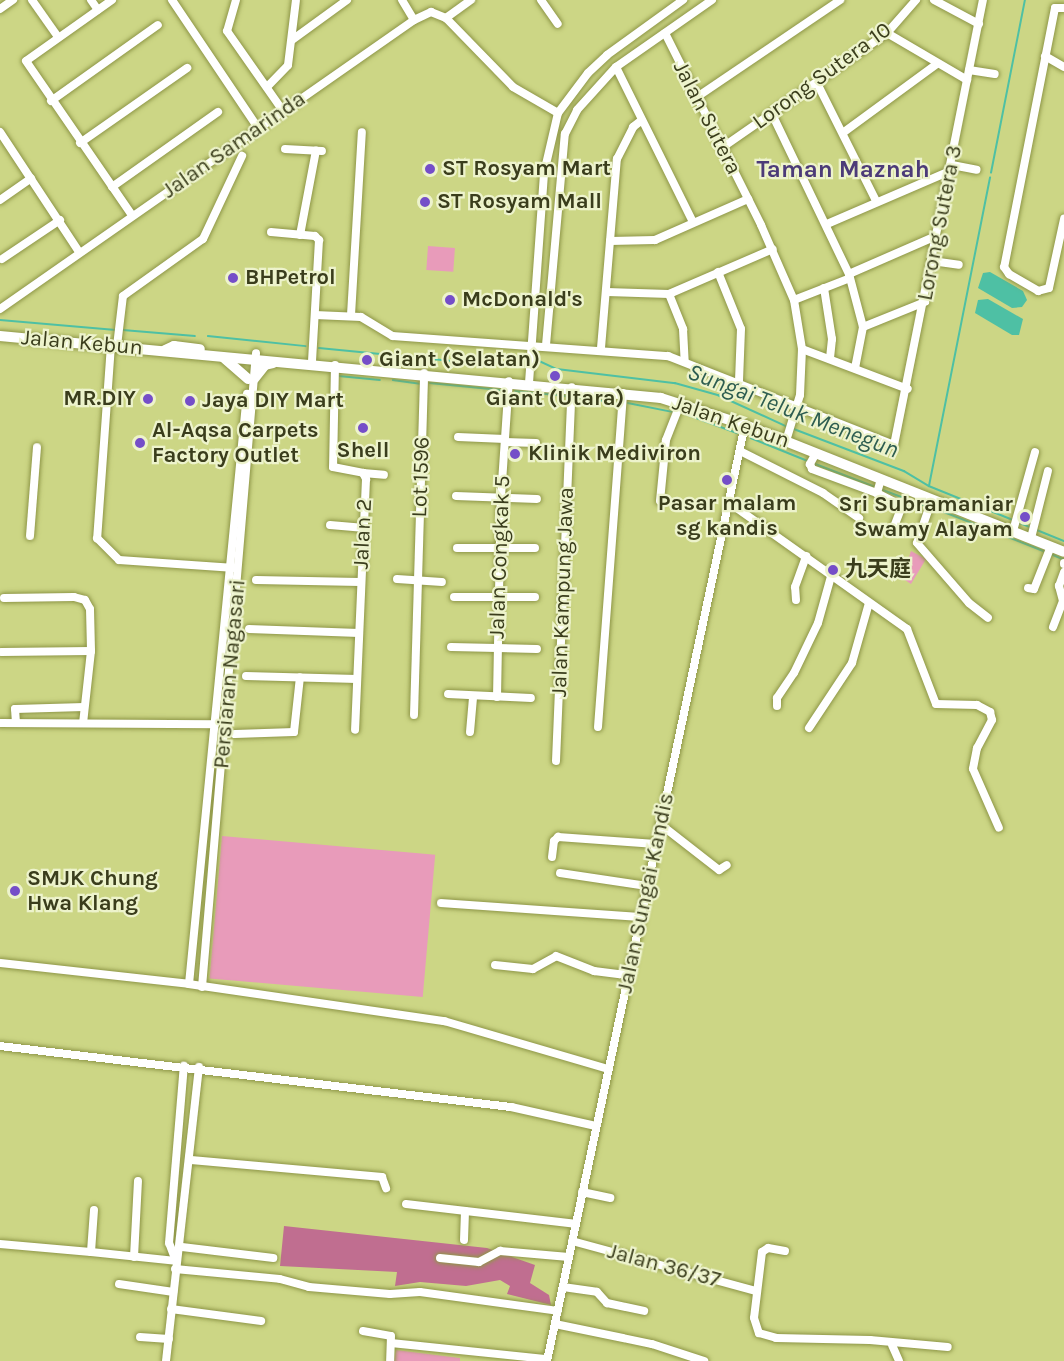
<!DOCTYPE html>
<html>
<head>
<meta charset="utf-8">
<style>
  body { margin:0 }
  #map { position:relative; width:1064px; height:1361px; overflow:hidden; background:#ccd685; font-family:Karla,"Noto Sans SC",sans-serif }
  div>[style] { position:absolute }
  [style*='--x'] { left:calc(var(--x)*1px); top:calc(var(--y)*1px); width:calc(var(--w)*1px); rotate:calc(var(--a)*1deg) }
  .green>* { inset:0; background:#e89bba; transform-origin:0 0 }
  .forest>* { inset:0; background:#c06e90 }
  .water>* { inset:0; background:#4ec0a4 }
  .stream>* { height:1.5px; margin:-0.75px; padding:0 0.75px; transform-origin:0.75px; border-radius:0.75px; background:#4ec0a4 }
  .roads { filter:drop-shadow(0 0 2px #8e9647) drop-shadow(0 0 2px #8e9647) }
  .minor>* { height:8px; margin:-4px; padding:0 4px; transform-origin:4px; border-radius:4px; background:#fff }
  .major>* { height:10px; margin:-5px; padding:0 5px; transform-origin:5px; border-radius:5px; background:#fff }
  .dots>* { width:16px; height:16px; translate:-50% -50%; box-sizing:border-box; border:3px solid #edf3cc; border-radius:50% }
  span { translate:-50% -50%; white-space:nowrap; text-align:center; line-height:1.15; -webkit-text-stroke:4.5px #edf3cc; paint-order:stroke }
  .street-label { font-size:22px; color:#3a3d1c }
  .poi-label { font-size:22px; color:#3a3d1c; font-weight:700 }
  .left { translate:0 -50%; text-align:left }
  .right { translate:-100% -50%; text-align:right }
  .neighbourhood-label { font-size:24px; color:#4c3b78; font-weight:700 }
  .water-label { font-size:24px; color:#2d5d50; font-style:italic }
</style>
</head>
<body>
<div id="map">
  <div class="green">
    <div style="left:428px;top:246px;width:27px;height:24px;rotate:4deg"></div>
    <div style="clip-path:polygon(911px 551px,926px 559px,911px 584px,902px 578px)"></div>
    <div style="left:222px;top:836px;width:214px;height:143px;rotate:5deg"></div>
    <div style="clip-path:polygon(396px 1350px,460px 1358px,460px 1361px,394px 1361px)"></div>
  </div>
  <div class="forest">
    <div style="clip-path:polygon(284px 1226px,487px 1248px,535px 1265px,530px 1283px,549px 1295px,551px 1305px,507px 1294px,510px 1286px,500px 1280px,466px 1286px,420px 1282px,395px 1286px,397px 1272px,280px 1266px)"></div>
  </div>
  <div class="water">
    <div style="clip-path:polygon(990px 272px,1023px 291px,1027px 300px,1022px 307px,1012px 308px,978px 288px,983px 273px)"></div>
    <div style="clip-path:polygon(988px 299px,1023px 319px,1019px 335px,1012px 335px,975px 313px,978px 300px)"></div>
  </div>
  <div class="stream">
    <div style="--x:991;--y:173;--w:176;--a:-78.9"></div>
    <div style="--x:0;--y:320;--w:116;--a:4.9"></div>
    <div style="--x:123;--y:330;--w:72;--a:4.8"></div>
    <div style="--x:208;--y:336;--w:98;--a:5.9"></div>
    <div style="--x:319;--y:348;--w:144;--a:5.6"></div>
    <div style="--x:462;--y:362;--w:35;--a:-10"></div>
    <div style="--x:496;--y:356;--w:32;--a:4"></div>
    <div style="--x:533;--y:358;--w:26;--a:25"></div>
    <div style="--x:557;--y:369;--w:119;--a:6.8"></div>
    <div style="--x:675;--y:383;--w:45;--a:15.6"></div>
    <div style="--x:718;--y:395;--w:75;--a:24.5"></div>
    <div style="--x:339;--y:376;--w:41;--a:5.6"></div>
    <div style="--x:393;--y:380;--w:27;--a:8"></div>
    <div style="--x:430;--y:383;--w:71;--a:5.6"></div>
    <div style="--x:515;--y:391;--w:52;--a:5.5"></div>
    <div style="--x:577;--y:397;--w:40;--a:8.5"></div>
    <div style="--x:628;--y:403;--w:46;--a:11.3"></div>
    <div style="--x:683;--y:413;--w:58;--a:20.3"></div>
    <div style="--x:794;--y:429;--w:118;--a:20.9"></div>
    <div style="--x:904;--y:471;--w:29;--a:31"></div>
    <div style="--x:929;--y:486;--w:91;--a:22"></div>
    <div style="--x:751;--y:438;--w:61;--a:22"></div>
    <div style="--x:813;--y:463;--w:67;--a:20.9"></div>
    <div style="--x:929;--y:486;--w:314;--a:-78.8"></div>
    <div style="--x:883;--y:490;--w:46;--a:20.4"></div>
    <div style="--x:934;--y:508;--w:118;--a:21.4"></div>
    <div style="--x:1020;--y:523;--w:11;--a:22"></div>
    <div style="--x:1037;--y:530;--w:29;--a:22"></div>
    <div style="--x:1051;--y:554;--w:13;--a:23"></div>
  </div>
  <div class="roads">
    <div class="minor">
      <div style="--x:32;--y:0;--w:45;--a:54.9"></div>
      <div style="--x:91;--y:0;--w:12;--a:55"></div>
      <div style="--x:112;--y:0;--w:105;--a:144.7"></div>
      <div style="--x:26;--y:61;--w:187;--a:55.5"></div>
      <div style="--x:172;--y:0;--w:154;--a:56.1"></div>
      <div style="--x:236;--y:0;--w:32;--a:106"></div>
      <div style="--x:227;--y:31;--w:98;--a:55"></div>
      <div style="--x:402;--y:0;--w:23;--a:59"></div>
      <div style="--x:541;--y:0;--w:29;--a:55"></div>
      <div style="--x:934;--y:0;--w:51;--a:28.1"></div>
      <div style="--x:1064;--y:8;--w:9;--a:180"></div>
      <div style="--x:1055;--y:8;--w:264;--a:101.1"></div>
      <div style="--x:1004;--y:267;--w:9;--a:54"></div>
      <div style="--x:1009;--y:274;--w:34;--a:30"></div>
      <div style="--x:1038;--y:291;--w:11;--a:-15"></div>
      <div style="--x:1049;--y:288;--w:71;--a:-77.7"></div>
      <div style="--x:0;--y:9;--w:16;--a:-35"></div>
      <div style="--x:446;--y:18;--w:96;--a:45.8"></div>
      <div style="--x:513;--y:87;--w:52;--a:30"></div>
      <div style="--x:665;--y:33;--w:215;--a:63.4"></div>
      <div style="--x:761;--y:225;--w:82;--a:66.3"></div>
      <div style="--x:794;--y:300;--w:50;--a:80.7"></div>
      <div style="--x:802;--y:349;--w:46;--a:92.5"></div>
      <div style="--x:800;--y:395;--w:48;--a:106.9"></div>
      <div style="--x:887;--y:33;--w:93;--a:30.4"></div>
      <div style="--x:292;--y:40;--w:68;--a:-36"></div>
      <div style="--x:1045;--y:56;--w:22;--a:30"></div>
      <div style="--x:616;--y:67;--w:173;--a:63.6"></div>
      <div style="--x:969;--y:70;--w:26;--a:9"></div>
      <div style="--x:817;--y:83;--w:132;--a:63.4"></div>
      <div style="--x:267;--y:87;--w:30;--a:-46"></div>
      <div style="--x:288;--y:65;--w:65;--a:-83"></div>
      <div style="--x:697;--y:97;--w:173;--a:-34.1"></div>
      <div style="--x:51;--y:101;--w:131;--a:-35.4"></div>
      <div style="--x:772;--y:114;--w:178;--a:64.3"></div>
      <div style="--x:849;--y:274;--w:55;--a:75.2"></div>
      <div style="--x:863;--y:327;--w:42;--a:101"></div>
      <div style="--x:0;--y:132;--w:144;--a:56.6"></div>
      <div style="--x:844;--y:132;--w:115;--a:-36.2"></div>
      <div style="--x:80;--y:143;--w:131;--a:-35"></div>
      <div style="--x:723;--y:147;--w:200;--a:-34.8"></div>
      <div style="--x:887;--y:33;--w:44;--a:-48.7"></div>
      <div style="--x:285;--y:149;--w:37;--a:3"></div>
      <div style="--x:952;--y:165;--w:25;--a:11"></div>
      <div style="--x:112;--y:187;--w:130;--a:-35.3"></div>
      <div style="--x:0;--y:200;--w:38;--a:-35"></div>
      <div style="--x:827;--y:224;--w:134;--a:-23.3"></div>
      <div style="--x:271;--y:232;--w:44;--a:5.2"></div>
      <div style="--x:315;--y:236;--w:6;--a:45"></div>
      <div style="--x:319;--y:240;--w:123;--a:93.3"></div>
      <div style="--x:300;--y:235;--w:86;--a:-79.3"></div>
      <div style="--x:610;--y:241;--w:45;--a:-1.3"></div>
      <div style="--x:655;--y:240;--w:102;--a:-23.8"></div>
      <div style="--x:2;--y:259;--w:70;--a:-33.9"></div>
      <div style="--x:932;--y:261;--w:27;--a:8"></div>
      <div style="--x:718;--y:272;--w:61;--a:68"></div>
      <div style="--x:741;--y:329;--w:52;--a:92.2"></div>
      <div style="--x:849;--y:274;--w:95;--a:-23.6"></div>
      <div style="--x:824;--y:288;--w:52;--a:81.1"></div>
      <div style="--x:832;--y:339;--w:20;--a:96"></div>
      <div style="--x:607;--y:292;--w:62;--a:1.8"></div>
      <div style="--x:669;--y:294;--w:113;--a:-23.4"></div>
      <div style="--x:669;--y:294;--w:38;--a:68"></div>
      <div style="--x:683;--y:329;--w:33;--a:87"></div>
      <div style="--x:794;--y:300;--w:60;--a:-21.4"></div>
      <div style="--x:0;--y:309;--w:505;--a:-34.92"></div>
      <div style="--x:414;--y:20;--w:19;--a:-25"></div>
      <div style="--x:431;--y:12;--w:16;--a:22"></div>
      <div style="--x:446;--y:18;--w:31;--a:-36"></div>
      <div style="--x:315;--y:315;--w:46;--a:2.5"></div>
      <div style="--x:361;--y:317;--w:37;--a:31"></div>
      <div style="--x:393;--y:336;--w:276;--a:4.2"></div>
      <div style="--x:668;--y:356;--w:243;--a:21.5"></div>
      <div style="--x:894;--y:445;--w:454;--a:-78.7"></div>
      <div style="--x:351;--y:315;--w:183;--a:-86.6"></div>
      <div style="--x:863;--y:327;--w:67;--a:-22"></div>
      <div style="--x:111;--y:345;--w:194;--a:94.1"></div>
      <div style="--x:97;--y:538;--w:31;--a:45"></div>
      <div style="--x:119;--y:560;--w:116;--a:3.9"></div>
      <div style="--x:546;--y:345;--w:212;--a:-84.9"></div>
      <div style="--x:565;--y:134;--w:27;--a:-63"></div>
      <div style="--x:577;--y:110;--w:58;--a:-47.8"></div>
      <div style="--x:616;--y:67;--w:117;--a:-34.9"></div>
      <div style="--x:117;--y:346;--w:50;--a:-83.2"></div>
      <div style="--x:123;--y:296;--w:98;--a:-35.5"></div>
      <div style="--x:203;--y:239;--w:92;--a:-64.8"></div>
      <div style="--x:601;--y:348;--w:190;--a:-85.2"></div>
      <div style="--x:617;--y:159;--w:36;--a:-63"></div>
      <div style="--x:633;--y:127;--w:11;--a:-38"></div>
      <div style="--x:802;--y:349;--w:113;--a:20.7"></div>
      <div style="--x:335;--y:365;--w:102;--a:91.1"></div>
      <div style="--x:333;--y:467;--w:31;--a:11"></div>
      <div style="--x:363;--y:473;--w:7;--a:63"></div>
      <div style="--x:366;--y:479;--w:251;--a:92.5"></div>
      <div style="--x:529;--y:383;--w:211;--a:-85.9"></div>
      <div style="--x:544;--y:173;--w:62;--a:-76.9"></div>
      <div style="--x:558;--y:113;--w:50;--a:-53.1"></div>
      <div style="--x:588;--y:73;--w:26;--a:-43"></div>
      <div style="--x:607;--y:55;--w:94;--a:-35.9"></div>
      <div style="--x:458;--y:437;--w:47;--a:2.4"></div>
      <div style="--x:505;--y:442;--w:31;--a:2"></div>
      <div style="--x:740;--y:451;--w:93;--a:26.8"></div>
      <div style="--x:823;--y:493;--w:44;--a:34.8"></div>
      <div style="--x:816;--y:453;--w:13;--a:119"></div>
      <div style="--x:810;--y:464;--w:5;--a:68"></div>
      <div style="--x:812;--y:469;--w:69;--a:20.3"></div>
      <div style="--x:363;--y:473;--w:21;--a:5"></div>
      <div style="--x:881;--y:479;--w:15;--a:106"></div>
      <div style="--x:877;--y:493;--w:28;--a:27"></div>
      <div style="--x:902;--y:506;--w:22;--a:111"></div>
      <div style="--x:456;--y:496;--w:81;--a:2.1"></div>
      <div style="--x:932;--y:499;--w:46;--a:108.8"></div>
      <div style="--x:917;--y:543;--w:79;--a:49.1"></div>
      <div style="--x:969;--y:603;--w:24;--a:38"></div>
      <div style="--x:660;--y:501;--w:61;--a:-84.4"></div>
      <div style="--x:666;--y:440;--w:41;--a:-68.5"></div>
      <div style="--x:731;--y:504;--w:216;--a:35.4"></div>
      <div style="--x:907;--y:629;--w:80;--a:68.9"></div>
      <div style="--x:936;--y:704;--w:41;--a:1.4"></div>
      <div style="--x:977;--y:705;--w:15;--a:28"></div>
      <div style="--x:990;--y:712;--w:8;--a:76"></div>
      <div style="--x:992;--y:720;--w:32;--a:118"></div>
      <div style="--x:977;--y:748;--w:21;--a:101"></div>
      <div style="--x:973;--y:769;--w:64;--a:66.2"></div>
      <div style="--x:330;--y:525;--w:32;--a:5"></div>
      <div style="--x:1013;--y:531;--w:82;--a:-74.4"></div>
      <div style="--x:30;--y:536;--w:89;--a:-85.5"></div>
      <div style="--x:1031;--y:538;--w:69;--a:-75.8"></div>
      <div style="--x:457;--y:548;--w:78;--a:0"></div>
      <div style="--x:1064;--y:563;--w:1;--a:90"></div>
      <div style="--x:397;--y:579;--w:45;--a:3.8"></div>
      <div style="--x:256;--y:580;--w:104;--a:1.1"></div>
      <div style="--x:1028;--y:588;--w:6;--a:9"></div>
      <div style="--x:1034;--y:589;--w:46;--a:-68.4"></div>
      <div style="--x:454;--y:597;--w:81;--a:0"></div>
      <div style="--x:4;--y:598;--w:70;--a:-0.8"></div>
      <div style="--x:74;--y:597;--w:11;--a:15"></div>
      <div style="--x:85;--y:600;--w:10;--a:61"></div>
      <div style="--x:90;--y:609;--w:42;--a:88.6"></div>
      <div style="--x:91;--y:651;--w:72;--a:96.3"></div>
      <div style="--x:796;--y:600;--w:13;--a:-94"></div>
      <div style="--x:795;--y:587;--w:33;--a:-70"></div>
      <div style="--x:1053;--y:627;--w:28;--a:-69"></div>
      <div style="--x:1063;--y:601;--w:16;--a:-105"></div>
      <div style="--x:1059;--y:586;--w:15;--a:-70"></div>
      <div style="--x:249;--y:629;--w:110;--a:2.1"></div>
      <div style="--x:451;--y:647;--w:86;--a:1.3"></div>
      <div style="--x:1;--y:652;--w:90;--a:-0.6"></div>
      <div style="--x:246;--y:676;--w:111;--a:1.5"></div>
      <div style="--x:448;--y:694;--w:83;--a:2.8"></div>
      <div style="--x:497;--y:697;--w:200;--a:-88.9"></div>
      <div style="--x:501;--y:497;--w:116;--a:-86.1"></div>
      <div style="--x:777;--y:706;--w:8;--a:-90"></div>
      <div style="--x:777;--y:698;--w:30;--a:-56"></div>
      <div style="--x:794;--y:673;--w:55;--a:-64.4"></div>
      <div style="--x:818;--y:623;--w:52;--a:-74.4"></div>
      <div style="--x:414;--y:715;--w:342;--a:-88.3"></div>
      <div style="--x:0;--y:723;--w:215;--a:0.3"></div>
      <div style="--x:16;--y:723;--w:14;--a:-94"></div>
      <div style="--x:15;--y:709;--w:69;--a:-1.7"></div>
      <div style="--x:598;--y:727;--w:335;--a:-85.7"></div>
      <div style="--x:809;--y:728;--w:78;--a:-56.5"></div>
      <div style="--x:852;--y:663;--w:62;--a:-74.2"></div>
      <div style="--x:470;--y:732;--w:36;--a:-85"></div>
      <div style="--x:235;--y:734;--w:59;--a:-1.9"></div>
      <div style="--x:294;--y:732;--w:55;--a:-83.8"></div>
      <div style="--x:556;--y:761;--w:374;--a:-87.6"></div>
      <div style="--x:660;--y:824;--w:75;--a:37.9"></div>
      <div style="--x:719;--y:870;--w:9;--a:-32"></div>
      <div style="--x:552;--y:857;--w:16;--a:-83"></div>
      <div style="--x:554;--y:841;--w:6;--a:-45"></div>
      <div style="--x:558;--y:837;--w:98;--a:4.1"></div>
      <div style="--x:560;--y:873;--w:88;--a:8.5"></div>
      <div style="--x:441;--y:903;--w:199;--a:4"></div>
      <div style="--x:0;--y:963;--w:190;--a:6.3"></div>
      <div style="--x:189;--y:984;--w:258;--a:8.3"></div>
      <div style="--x:444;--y:1021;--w:171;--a:16.3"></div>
      <div style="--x:495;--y:965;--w:38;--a:6"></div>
      <div style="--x:533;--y:969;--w:26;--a:-29"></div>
      <div style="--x:556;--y:956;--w:41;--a:21.5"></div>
      <div style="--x:594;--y:971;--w:26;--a:7"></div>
      <div style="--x:620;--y:974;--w:11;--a:-34"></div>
      <div style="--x:189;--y:984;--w:593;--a:-84.39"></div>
      <div style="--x:202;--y:987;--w:636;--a:-85.13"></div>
      <div style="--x:0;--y:1046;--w:515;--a:6.81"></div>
      <div style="--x:511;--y:1107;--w:87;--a:12.6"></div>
      <div style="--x:191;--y:1160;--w:192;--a:5.1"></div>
      <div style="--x:382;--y:1177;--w:12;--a:70"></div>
      <div style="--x:582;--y:1192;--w:29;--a:12"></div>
      <div style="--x:406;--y:1204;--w:170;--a:6.7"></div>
      <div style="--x:94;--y:1210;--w:42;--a:94.1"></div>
      <div style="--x:91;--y:1252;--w:85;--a:6"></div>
      <div style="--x:464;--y:1240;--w:29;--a:-88"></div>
      <div style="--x:572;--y:1241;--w:191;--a:15.2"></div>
      <div style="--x:0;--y:1244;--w:91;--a:5"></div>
      <div style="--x:182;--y:1247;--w:92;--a:6.9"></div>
      <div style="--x:785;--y:1251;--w:17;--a:-170"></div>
      <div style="--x:768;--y:1248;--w:7;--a:146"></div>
      <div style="--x:762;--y:1252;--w:66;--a:96.9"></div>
      <div style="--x:754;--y:1318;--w:16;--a:72"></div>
      <div style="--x:759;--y:1333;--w:18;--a:16"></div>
      <div style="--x:776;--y:1338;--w:94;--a:1.2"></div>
      <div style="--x:870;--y:1340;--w:78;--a:5.1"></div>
      <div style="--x:134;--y:1257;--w:76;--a:-87"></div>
      <div style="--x:440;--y:1258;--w:39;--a:6"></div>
      <div style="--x:479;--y:1262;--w:24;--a:-28"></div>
      <div style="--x:500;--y:1251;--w:69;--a:5"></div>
      <div style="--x:176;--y:1261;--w:19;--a:-111"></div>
      <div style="--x:169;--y:1243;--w:178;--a:-85.2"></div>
      <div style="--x:175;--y:1269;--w:105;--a:5.4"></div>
      <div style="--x:280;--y:1279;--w:30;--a:15"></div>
      <div style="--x:309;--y:1287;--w:81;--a:4.9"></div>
      <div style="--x:390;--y:1294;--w:30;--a:-4"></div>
      <div style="--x:420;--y:1292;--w:139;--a:7.8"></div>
      <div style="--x:119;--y:1284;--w:55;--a:8.4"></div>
      <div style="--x:563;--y:1287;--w:34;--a:8"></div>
      <div style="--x:597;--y:1292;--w:15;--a:48"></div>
      <div style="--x:607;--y:1303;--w:38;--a:12"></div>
      <div style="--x:171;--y:1309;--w:91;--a:7.6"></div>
      <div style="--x:555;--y:1324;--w:99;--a:11.7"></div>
      <div style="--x:652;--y:1344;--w:55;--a:18.1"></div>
      <div style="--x:363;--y:1331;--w:28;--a:10"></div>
      <div style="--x:391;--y:1336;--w:25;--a:92"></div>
      <div style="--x:140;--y:1337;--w:29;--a:4"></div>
      <div style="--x:391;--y:1343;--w:157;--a:5.9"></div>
      <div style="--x:892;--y:1345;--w:17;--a:66"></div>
      <div style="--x:166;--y:1361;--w:296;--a:-83.6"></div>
      <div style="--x:547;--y:1361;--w:957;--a:-78.06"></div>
    </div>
    <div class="major">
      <div style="--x:0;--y:336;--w:664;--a:5.36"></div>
      <div style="--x:661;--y:398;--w:88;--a:17.8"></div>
      <div style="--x:745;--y:425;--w:343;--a:21.7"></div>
      <div style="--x:165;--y:350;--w:10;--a:-24"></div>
      <div style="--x:174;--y:346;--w:26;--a:7"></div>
      <div style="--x:224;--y:358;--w:32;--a:41"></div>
      <div style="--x:254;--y:379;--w:18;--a:-52"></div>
      <div style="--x:265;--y:365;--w:8;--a:-14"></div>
    </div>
  </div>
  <div class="dots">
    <div style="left:430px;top:169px;background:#754ec8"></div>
    <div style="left:425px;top:202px;background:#754ec8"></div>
    <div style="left:233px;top:278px;background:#754ec8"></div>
    <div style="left:450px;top:300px;background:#754ec8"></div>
    <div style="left:367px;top:360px;background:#754ec8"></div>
    <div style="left:555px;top:376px;background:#754ec8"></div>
    <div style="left:148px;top:399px;background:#754ec8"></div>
    <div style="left:190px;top:401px;background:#754ec8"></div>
    <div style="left:363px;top:428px;background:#754ec8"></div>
    <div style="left:140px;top:443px;background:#754ec8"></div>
    <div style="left:515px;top:454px;background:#754ec8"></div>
    <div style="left:727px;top:480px;background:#754ec8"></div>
    <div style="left:1025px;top:517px;background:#754ec8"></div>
    <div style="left:833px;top:570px;background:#754ec8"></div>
    <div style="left:15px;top:891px;background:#754ec8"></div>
  </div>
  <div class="street-label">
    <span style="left:822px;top:76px;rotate:-36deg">Lorong Sutera 10</span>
    <span style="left:707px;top:118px;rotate:63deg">Jalan Sutera</span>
    <span style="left:234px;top:145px;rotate:-35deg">Jalan Samarinda</span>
    <span style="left:940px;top:223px;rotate:-79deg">Lorong Sutera 3</span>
    <span style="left:82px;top:343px;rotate:5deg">Jalan Kebun</span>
    <span style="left:731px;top:422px;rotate:19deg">Jalan Kebun</span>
    <span style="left:421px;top:477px;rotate:-88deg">Lot 1596</span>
    <span style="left:363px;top:534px;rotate:-87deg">Jalan 2</span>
    <span style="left:500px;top:557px;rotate:-88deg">Jalan Congkak 5</span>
    <span style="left:563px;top:592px;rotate:-88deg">Jalan Kampung Jawa</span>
    <span style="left:230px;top:674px;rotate:-85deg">Persiaran Nagasari</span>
    <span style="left:646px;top:893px;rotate:-78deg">Jalan Sungai Kandis</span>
    <span style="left:664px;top:1266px;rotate:15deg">Jalan 36/37</span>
  </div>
  <div class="poi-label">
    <span class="left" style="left:442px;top:169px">ST Rosyam Mart</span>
    <span class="left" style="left:437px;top:202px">ST Rosyam Mall</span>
    <span class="left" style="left:245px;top:278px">BHPetrol</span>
    <span class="left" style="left:462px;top:300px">McDonald's</span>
    <span class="left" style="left:379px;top:360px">Giant (Selatan)</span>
    <span class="right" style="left:136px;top:399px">MR.DIY</span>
    <span style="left:555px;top:399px">Giant (Utara)</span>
    <span class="left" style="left:202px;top:401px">Jaya DIY Mart</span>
    <span class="left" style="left:152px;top:443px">Al-Aqsa Carpets<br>Factory Outlet</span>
    <span style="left:363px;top:451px">Shell</span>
    <span class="left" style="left:528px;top:454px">Klinik Mediviron</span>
    <span style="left:727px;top:516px">Pasar malam<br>sg kandis</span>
    <span class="right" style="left:1013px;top:517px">Sri Subramaniar<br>Swamy Alayam</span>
    <span class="left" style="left:845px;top:570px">九天庭</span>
    <span class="left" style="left:27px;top:891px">SMJK Chung<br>Hwa Klang</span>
  </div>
  <div class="neighbourhood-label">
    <span style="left:843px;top:170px">Taman Maznah</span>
  </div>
  <div class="water-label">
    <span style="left:793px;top:411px;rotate:21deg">Sungai Teluk Menegun</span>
  </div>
</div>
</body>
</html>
